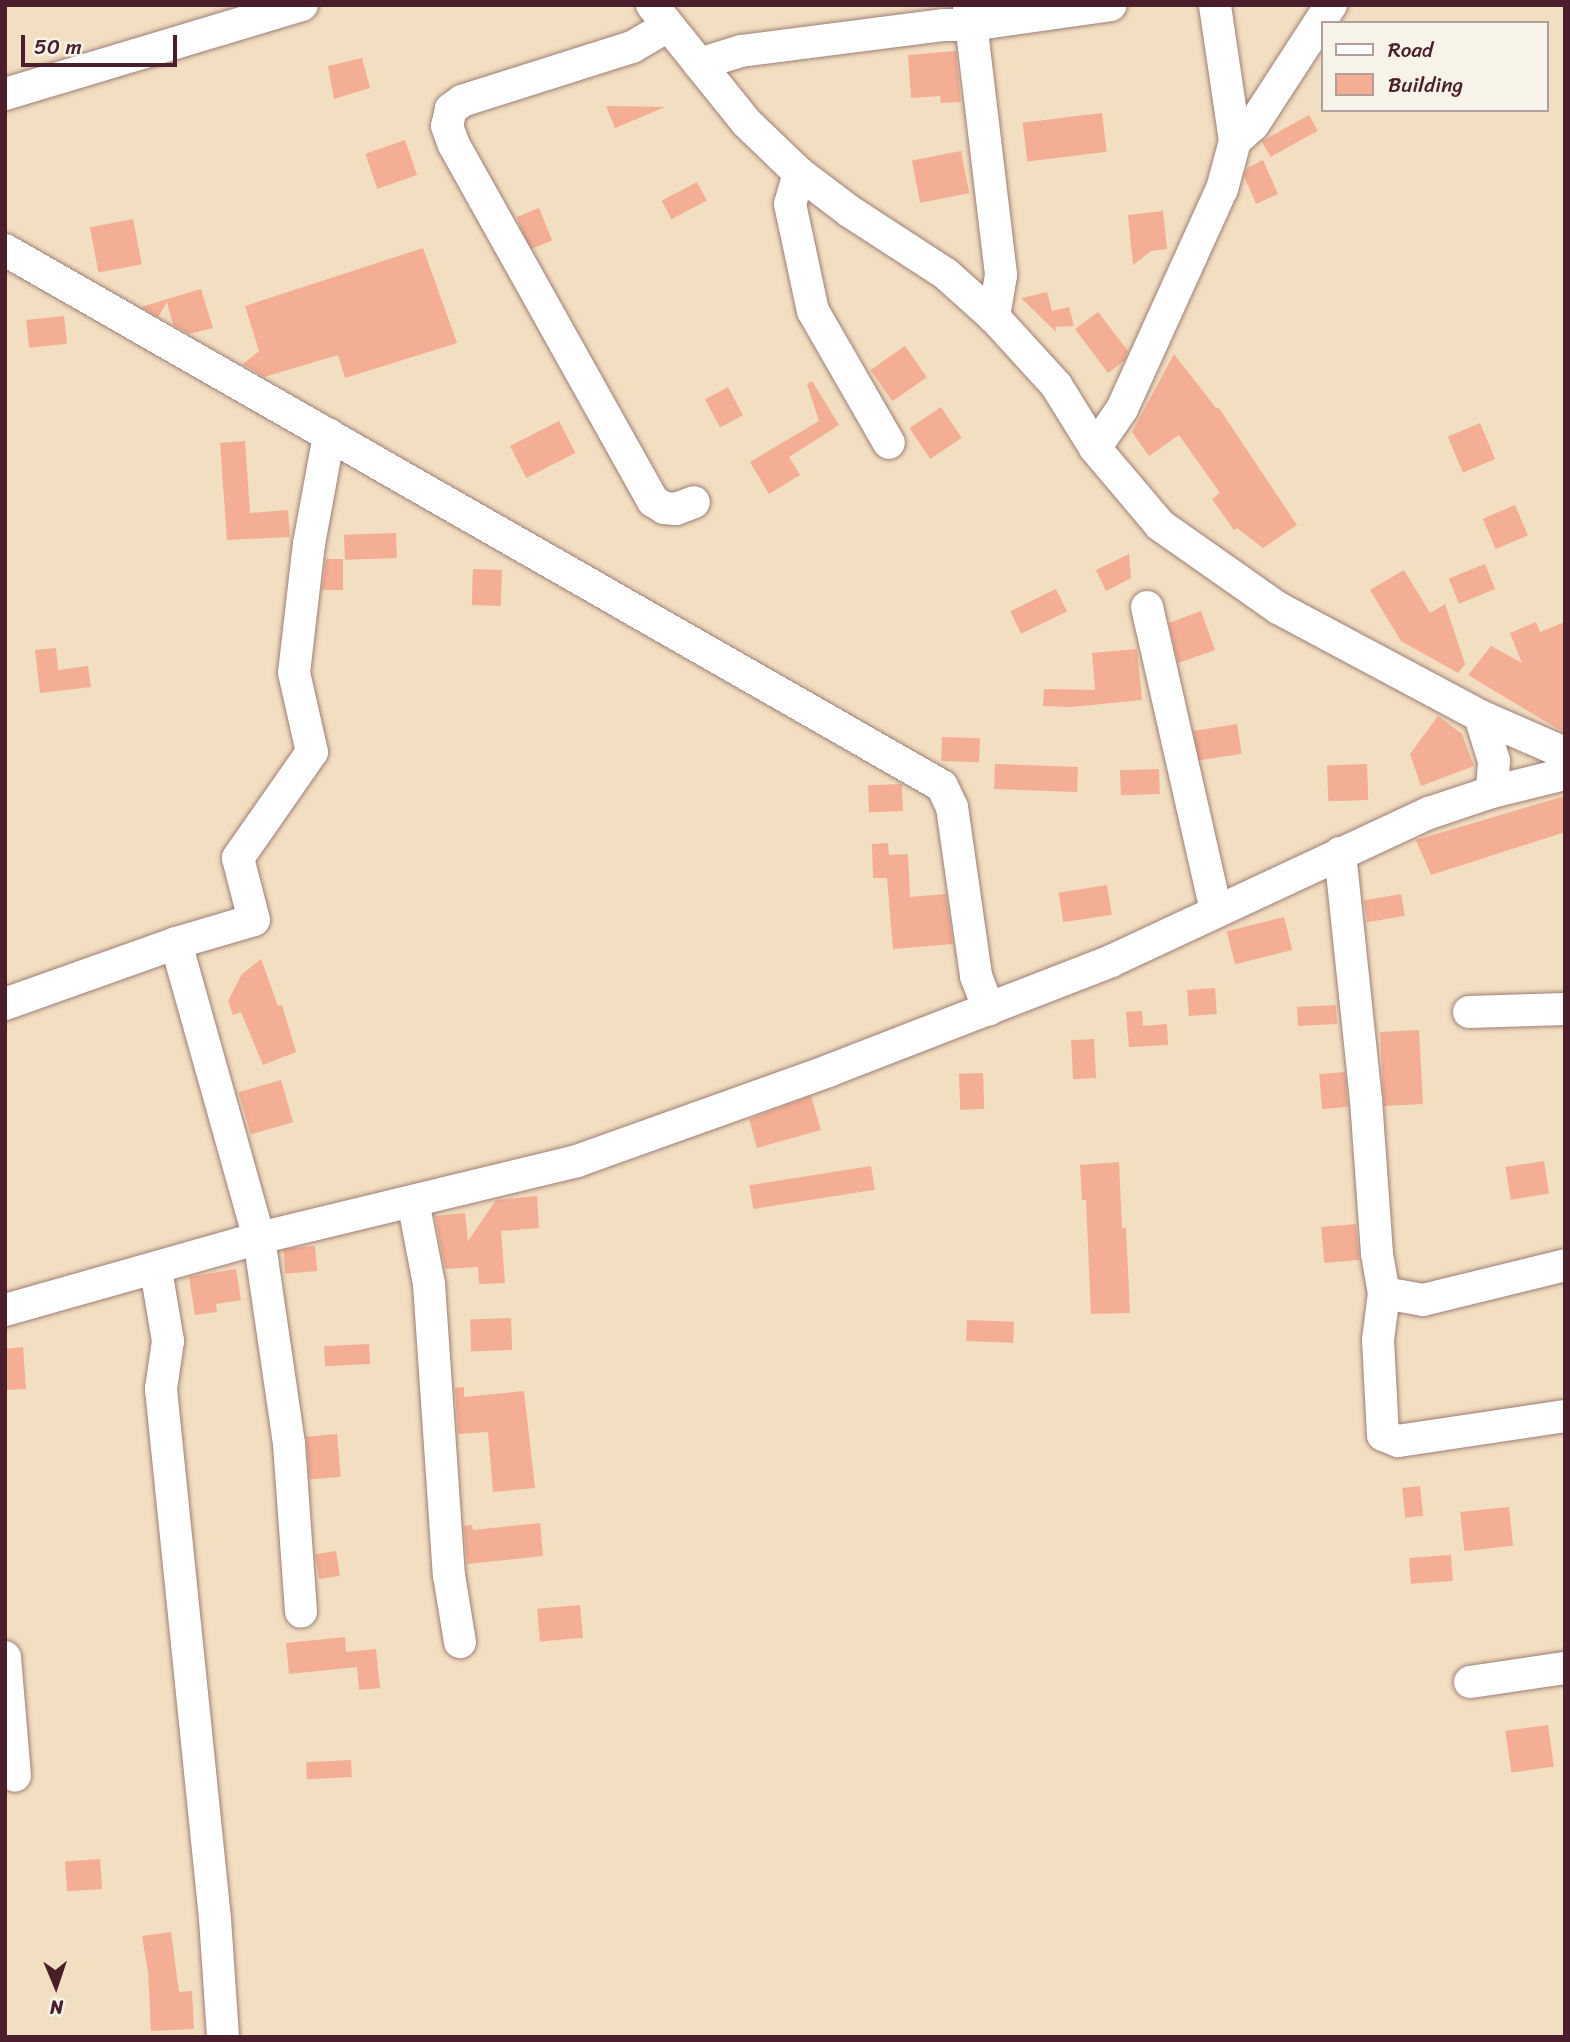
<!DOCTYPE html>
<html>
<head>
<meta charset="utf-8">
<style>
  body { margin:0 }
  #map { position:relative; width:1570px; height:2042px; overflow:hidden; background:#f2dec0; font-family:Sriracha,sans-serif }
  div>[style] { position:absolute }
  [style*='--x'] { left:calc(var(--x)*1px); top:calc(var(--y)*1px); width:calc(var(--w)*1px); rotate:calc(var(--a)*1deg) }
  .building>* { inset:0; background:#f3ae93; transform-origin:0 0 }
  .roads { filter:drop-shadow(0 0 2px #9e7e76) drop-shadow(0 0 2px #9e7e76) }
  .minor>* { height:32px; margin:-16px; padding:0 16px; transform-origin:16px; border-radius:16px; background:#fff }
  span { translate:-50% -50%; white-space:nowrap; text-align:center; line-height:1.15; -webkit-text-stroke:5px #f7f3e8; paint-order:stroke }
  .frame { position:absolute; inset:0; border:7px solid #4a1f2b; pointer-events:none }
  .legend { position:absolute; left:1321px; top:21px; width:228px; height:91px; box-sizing:border-box; background:#f7f3e8; border:2px solid #b29e9c; margin:0; padding:9px 12px; list-style:none; font-size:21px; color:#4a1f2b }
  .legend li { display:flex; align-items:center; gap:14px; height:35px }
  .legend b { width:35px; border:2px solid #b29e9c }
  .north { position:absolute; left:21px; top:1951px; width:70px; height:70px; -webkit-text-stroke:5px #f7f3e8; paint-order:stroke; rotate:178deg; font-size:19px; font-weight:700; line-height:28px; text-align:center; color:#4a1f2b }
  .north::after { content:''; display:block; margin:auto; width:24px; height:32px; background:#4a1f2b; clip-path:polygon(50% 0,100% 100%,50% 72%,0 100%) }
  .scale { position:absolute; left:21px; top:35px; width:156px; height:32px; box-sizing:border-box; border:4px solid #4a1f2b; border-top:0; padding-left:9px; font-size:21px; line-height:24px; white-space:nowrap; color:#4a1f2b; -webkit-text-stroke:5px #f7f3e8; paint-order:stroke }
</style>
</head>
<body>
<div id="map">
  <div class="building">
    <div style="clip-path:polygon(956px 51px,961px 102px,941px 103px,940px 96px,911px 98px,908px 55px)"></div>
    <div style="clip-path:polygon(362px 58px,370px 88px,334px 99px,328px 66px)"></div>
    <div style="clip-path:polygon(606px 106px,665px 107px,615px 128px)"></div>
    <div style="left:1102px;top:113px;width:39px;height:80px;rotate:83deg"></div>
    <div style="left:1309px;top:115px;width:18px;height:54px;rotate:61deg"></div>
    <div style="left:405px;top:140px;width:37px;height:42px;rotate:71deg"></div>
    <div style="left:961px;top:151px;width:43px;height:50px;rotate:79deg"></div>
    <div style="clip-path:polygon(1263px 160px,1278px 194px,1256px 204px,1244px 176px,1247px 168px)"></div>
    <div style="left:697px;top:182px;width:21px;height:40px;rotate:62deg"></div>
    <div style="left:539px;top:208px;width:35px;height:24px;rotate:68deg"></div>
    <div style="clip-path:polygon(1163px 211px,1167px 249px,1151px 251px,1133px 265px,1128px 215px)"></div>
    <div style="left:133px;top:219px;width:46px;height:44px;rotate:79deg"></div>
    <div style="clip-path:polygon(423px 248px,457px 343px,345px 378px,338px 355px,264px 377px,243px 364px,259px 351px,245px 306px)"></div>
    <div style="clip-path:polygon(201px 289px,213px 328px,189px 334px,173px 325px,167px 302px,158px 317px,141px 307px)"></div>
    <div style="clip-path:polygon(1047px 292px,1052px 311px,1069px 307px,1074px 326px,1055px 327px,1056px 332px,1021px 298px)"></div>
    <div style="clip-path:polygon(1098px 312px,1128px 351px,1124px 361px,1108px 373px,1075px 329px)"></div>
    <div style="left:64px;top:316px;width:28px;height:38px;rotate:84deg"></div>
    <div style="left:905px;top:346px;width:38px;height:42px;rotate:55deg"></div>
    <div style="clip-path:polygon(1174px 354px,1216px 408px,1219px 408px,1297px 525px,1263px 548px,1237px 528px,1234px 530px,1212px 499px,1220px 493px,1179px 435px,1149px 456px,1132px 432px)"></div>
    <div style="clip-path:polygon(812px 381px,839px 425px,789px 457px,800px 475px,769px 494px,750px 462px,819px 421px,807px 384px)"></div>
    <div style="left:728px;top:387px;width:32px;height:26px;rotate:62deg"></div>
    <div style="left:941px;top:407px;width:37px;height:38px;rotate:56deg"></div>
    <div style="left:559px;top:421px;width:36px;height:55px;rotate:63deg"></div>
    <div style="left:1480px;top:423px;width:39px;height:35px;rotate:67deg"></div>
    <div style="clip-path:polygon(245px 441px,250px 513px,288px 510px,290px 537px,227px 540px,220px 443px)"></div>
    <div style="left:1515px;top:505px;width:33px;height:35px;rotate:67deg"></div>
    <div style="left:396px;top:533px;width:25px;height:52px;rotate:88deg"></div>
    <div style="clip-path:polygon(1129px 554px,1131px 578px,1106px 591px,1096px 570px)"></div>
    <div style="clip-path:polygon(326px 559px,343px 559px,343px 590px,322px 590px)"></div>
    <div style="left:1485px;top:564px;width:27px;height:39px;rotate:68deg"></div>
    <div style="left:473px;top:569px;width:29px;height:36px;rotate:2deg"></div>
    <div style="clip-path:polygon(1404px 570px,1430px 613px,1445px 604px,1465px 664px,1458px 673px,1401px 641px,1370px 590px)"></div>
    <div style="left:1056px;top:589px;width:25px;height:51px;rotate:64deg"></div>
    <div style="clip-path:polygon(1201px 611px,1215px 650px,1178px 663px,1169px 623px)"></div>
    <div style="clip-path:polygon(1536px 622px,1540px 632px,1565px 622px,1565px 733px,1468px 675px,1491px 646px,1522px 663px,1510px 633px)"></div>
    <div style="clip-path:polygon(56px 648px,58px 670px,88px 666px,91px 687px,40px 693px,35px 650px)"></div>
    <div style="clip-path:polygon(1137px 649px,1142px 700px,1071px 707px,1043px 706px,1044px 689px,1095px 690px,1092px 653px)"></div>
    <div style="clip-path:polygon(1438px 716px,1462px 734px,1474px 766px,1421px 786px,1410px 754px)"></div>
    <div style="left:1237px;top:724px;width:30px;height:44px;rotate:81deg"></div>
    <div style="left:942px;top:737px;width:38px;height:24px;rotate:2deg"></div>
    <div style="left:995px;top:764px;width:83px;height:25px;rotate:2deg"></div>
    <div style="left:1367px;top:764px;width:36px;height:40px;rotate:88deg"></div>
    <div style="left:1159px;top:769px;width:25px;height:39px;rotate:88deg"></div>
    <div style="left:902px;top:784px;width:27px;height:34px;rotate:88deg"></div>
    <div style="clip-path:polygon(1565px 796px,1565px 832px,1431px 875px,1416px 840px)"></div>
    <div style="clip-path:polygon(888px 843px,889px 855px,908px 854px,910px 897px,946px 894px,953px 944px,893px 949px,887px 878px,873px 878px,872px 844px)"></div>
    <div style="left:1107px;top:885px;width:30px;height:49px;rotate:81deg"></div>
    <div style="left:1401px;top:894px;width:22px;height:38px;rotate:80deg"></div>
    <div style="left:1284px;top:917px;width:34px;height:59px;rotate:76deg"></div>
    <div style="clip-path:polygon(261px 959px,278px 1006px,282px 1005px,296px 1052px,263px 1065px,241px 1012px,233px 1015px,228px 1001px,242px 974px)"></div>
    <div style="left:1215px;top:988px;width:26px;height:28px;rotate:86deg"></div>
    <div style="left:1336px;top:1005px;width:19px;height:39px;rotate:87deg"></div>
    <div style="clip-path:polygon(1142px 1011px,1143px 1026px,1167px 1024px,1168px 1045px,1129px 1047px,1126px 1012px)"></div>
    <div style="left:1419px;top:1030px;width:74px;height:39px;rotate:87deg"></div>
    <div style="left:1094px;top:1039px;width:39px;height:23px;rotate:87deg"></div>
    <div style="left:1345px;top:1072px;width:35px;height:26px;rotate:85deg"></div>
    <div style="left:983px;top:1073px;width:36px;height:24px;rotate:88deg"></div>
    <div style="left:281px;top:1080px;width:44px;height:44px;rotate:74deg"></div>
    <div style="clip-path:polygon(811px 1096px,821px 1130px,757px 1148px,749px 1119px)"></div>
    <div style="left:1544px;top:1161px;width:33px;height:39px;rotate:81deg"></div>
    <div style="clip-path:polygon(1119px 1162px,1122px 1228px,1126px 1228px,1130px 1313px,1091px 1314px,1086px 1200px,1082px 1200px,1080px 1165px)"></div>
    <div style="left:871px;top:1166px;width:24px;height:123px;rotate:81deg"></div>
    <div style="clip-path:polygon(537px 1196px,539px 1228px,501px 1231px,505px 1283px,479px 1284px,478px 1267px,445px 1269px,435px 1216px,465px 1213px,468px 1241px,496px 1200px)"></div>
    <div style="left:1356px;top:1224px;width:36px;height:35px;rotate:85deg"></div>
    <div style="left:315px;top:1246px;width:25px;height:32px;rotate:85deg"></div>
    <div style="clip-path:polygon(236px 1269px,241px 1300px,216px 1304px,217px 1312px,195px 1315px,189px 1277px)"></div>
    <div style="left:511px;top:1318px;width:32px;height:41px;rotate:88deg"></div>
    <div style="left:967px;top:1320px;width:47px;height:21px;rotate:2deg"></div>
    <div style="left:369px;top:1344px;width:20px;height:45px;rotate:87deg"></div>
    <div style="clip-path:polygon(23px 1347px,26px 1389px,5px 1390px,5px 1349px)"></div>
    <div style="clip-path:polygon(464px 1387px,464px 1397px,524px 1391px,535px 1488px,493px 1492px,488px 1432px,458px 1434px,455px 1388px)"></div>
    <div style="left:337px;top:1434px;width:43px;height:31px;rotate:85deg"></div>
    <div style="left:1420px;top:1486px;width:30px;height:18px;rotate:84deg"></div>
    <div style="left:1509px;top:1507px;width:39px;height:49px;rotate:84deg"></div>
    <div style="clip-path:polygon(540px 1523px,543px 1556px,467px 1564px,464px 1526px,472px 1525px,473px 1530px)"></div>
    <div style="left:336px;top:1551px;width:25px;height:21px;rotate:81deg"></div>
    <div style="left:1451px;top:1555px;width:26px;height:42px;rotate:86deg"></div>
    <div style="left:580px;top:1605px;width:33px;height:43px;rotate:85deg"></div>
    <div style="clip-path:polygon(345px 1637px,346px 1652px,376px 1649px,380px 1688px,359px 1690px,357px 1667px,289px 1674px,286px 1643px)"></div>
    <div style="left:1548px;top:1725px;width:42px;height:43px;rotate:82deg"></div>
    <div style="left:351px;top:1760px;width:17px;height:45px;rotate:87deg"></div>
    <div style="left:100px;top:1859px;width:30px;height:35px;rotate:86deg"></div>
    <div style="clip-path:polygon(171px 1932px,179px 1992px,192px 1991px,194px 2029px,151px 2031px,148px 1972px,142px 1936px)"></div>
  </div>
  <div class="roads">
    <div class="minor">
      <div style="--x:652;--y:5;--w:151;--a:51.2"></div>
      <div style="--x:747;--y:123;--w:72;--a:43.9"></div>
      <div style="--x:799;--y:173;--w:63;--a:37.2"></div>
      <div style="--x:849;--y:211;--w:116;--a:33"></div>
      <div style="--x:946;--y:274;--w:64;--a:41.9"></div>
      <div style="--x:994;--y:317;--w:92;--a:47.6"></div>
      <div style="--x:1056;--y:385;--w:74;--a:58.2"></div>
      <div style="--x:1095;--y:448;--w:101;--a:49.8"></div>
      <div style="--x:1160;--y:525;--w:144;--a:35.1"></div>
      <div style="--x:1278;--y:608;--w:229;--a:28.1"></div>
      <div style="--x:1480;--y:716;--w:93;--a:23.5"></div>
      <div style="--x:969;--y:6;--w:271;--a:83.2"></div>
      <div style="--x:1001;--y:275;--w:43;--a:99.5"></div>
      <div style="--x:668;--y:26;--w:42;--a:149.7"></div>
      <div style="--x:632;--y:47;--w:178;--a:162.4"></div>
      <div style="--x:462;--y:101;--w:14;--a:144"></div>
      <div style="--x:451;--y:109;--w:17;--a:103"></div>
      <div style="--x:447;--y:126;--w:20;--a:70"></div>
      <div style="--x:454;--y:145;--w:408;--a:60.8"></div>
      <div style="--x:653;--y:501;--w:13;--a:32"></div>
      <div style="--x:664;--y:508;--w:12;--a:5"></div>
      <div style="--x:676;--y:509;--w:19;--a:-21"></div>
      <div style="--x:699;--y:64;--w:44;--a:-17.2"></div>
      <div style="--x:741;--y:51;--w:205;--a:-7.3"></div>
      <div style="--x:944;--y:25;--w:27;--a:0"></div>
      <div style="--x:971;--y:25;--w:141;--a:-8.1"></div>
      <div style="--x:5;--y:94;--w:310;--a:-16.7"></div>
      <div style="--x:1235;--y:141;--w:24;--a:-42"></div>
      <div style="--x:1253;--y:125;--w:143;--a:-57"></div>
      <div style="--x:799;--y:173;--w:32;--a:106"></div>
      <div style="--x:790;--y:204;--w:109;--a:77.9"></div>
      <div style="--x:813;--y:311;--w:152;--a:60.1"></div>
      <div style="--x:5;--y:250;--w:1079;--a:29.77"></div>
      <div style="--x:942;--y:786;--w:23;--a:65"></div>
      <div style="--x:952;--y:807;--w:171;--a:81.9"></div>
      <div style="--x:976;--y:976;--w:36;--a:69"></div>
      <div style="--x:1095;--y:448;--w:47;--a:-55.3"></div>
      <div style="--x:1122;--y:409;--w:242;--a:-65.6"></div>
      <div style="--x:1222;--y:189;--w:50;--a:-74.8"></div>
      <div style="--x:1235;--y:141;--w:137;--a:-98.4"></div>
      <div style="--x:1147;--y:607;--w:312;--a:77.2"></div>
      <div style="--x:1480;--y:716;--w:47;--a:72.7"></div>
      <div style="--x:1494;--y:761;--w:31;--a:94"></div>
      <div style="--x:1340;--y:853;--w:248;--a:84"></div>
      <div style="--x:1366;--y:1100;--w:154;--a:85.9"></div>
      <div style="--x:1377;--y:1254;--w:40;--a:80"></div>
      <div style="--x:1384;--y:1293;--w:47;--a:97.3"></div>
      <div style="--x:1378;--y:1340;--w:95;--a:87"></div>
      <div style="--x:1383;--y:1435;--w:16;--a:22"></div>
      <div style="--x:1398;--y:1441;--w:169;--a:-8.5"></div>
      <div style="--x:176;--y:943;--w:81;--a:-16.4"></div>
      <div style="--x:254;--y:920;--w:64;--a:-104.5"></div>
      <div style="--x:238;--y:858;--w:129;--a:-55.1"></div>
      <div style="--x:312;--y:752;--w:81;--a:-102.8"></div>
      <div style="--x:294;--y:673;--w:130;--a:-83.4"></div>
      <div style="--x:309;--y:544;--w:111;--a:-79.6"></div>
      <div style="--x:5;--y:1004;--w:182;--a:-19.6"></div>
      <div style="--x:176;--y:943;--w:306;--a:74.3"></div>
      <div style="--x:259;--y:1238;--w:208;--a:81.7"></div>
      <div style="--x:289;--y:1444;--w:168;--a:85.9"></div>
      <div style="--x:1469;--y:1012;--w:96;--a:-1.8"></div>
      <div style="--x:413;--y:1201;--w:85;--a:79.1"></div>
      <div style="--x:429;--y:1284;--w:292;--a:86.1"></div>
      <div style="--x:449;--y:1575;--w:68;--a:80.7"></div>
      <div style="--x:156;--y:1270;--w:72;--a:80.4"></div>
      <div style="--x:168;--y:1341;--w:49;--a:98.3"></div>
      <div style="--x:161;--y:1389;--w:533;--a:84.18"></div>
      <div style="--x:215;--y:1919;--w:118;--a:86.1"></div>
      <div style="--x:1384;--y:1293;--w:40;--a:10"></div>
      <div style="--x:1423;--y:1300;--w:146;--a:-13.8"></div>
      <div style="--x:5;--y:1310;--w:264;--a:-15.8"></div>
      <div style="--x:259;--y:1238;--w:327;--a:-13.6"></div>
      <div style="--x:577;--y:1161;--w:267;--a:-19.7"></div>
      <div style="--x:828;--y:1071;--w:304;--a:-21.2"></div>
      <div style="--x:1111;--y:961;--w:351;--a:-25"></div>
      <div style="--x:1429;--y:813;--w:66;--a:-18.4"></div>
      <div style="--x:1492;--y:792;--w:75;--a:-13.9"></div>
      <div style="--x:5;--y:1657;--w:119;--a:85.2"></div>
      <div style="--x:1470;--y:1682;--w:96;--a:-8.4"></div>
    </div>
  </div>
  <div class="frame"></div>
  <ul class="legend">
  <li><b style="height:9px;background:#fff"></b>Road</li>
  <li><b style="height:19px;background:#f3ae93"></b>Building</li>
  </ul>
  <div class="north">N</div>
  <div class="scale">50 m</div>
</div>
</body>
</html>
